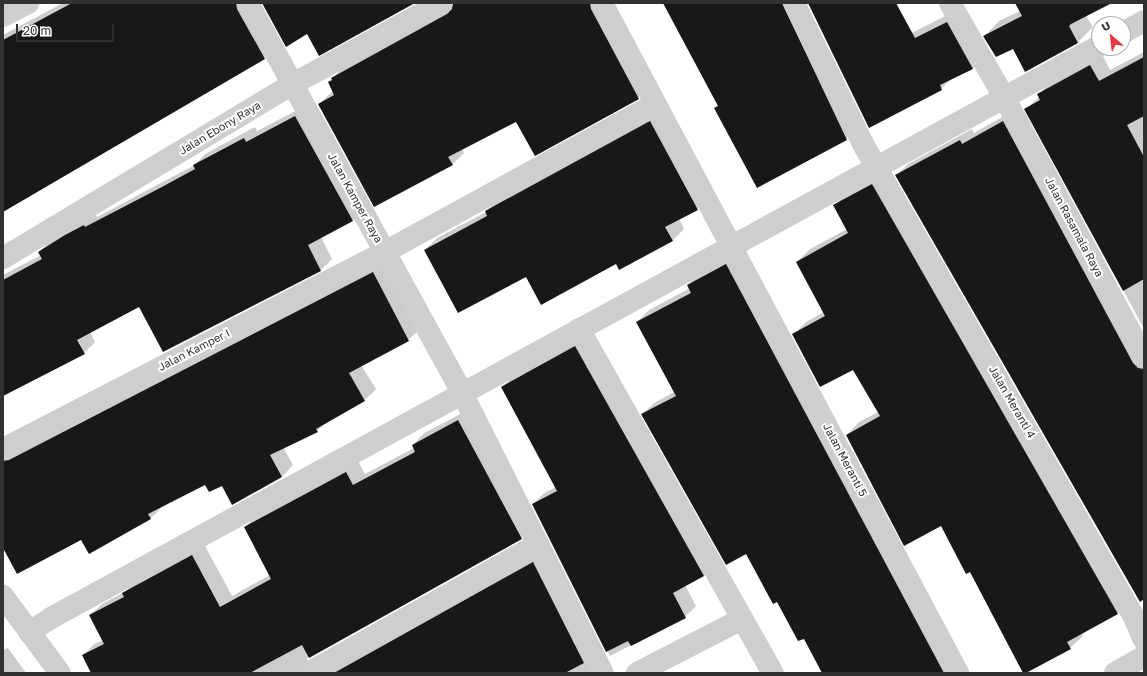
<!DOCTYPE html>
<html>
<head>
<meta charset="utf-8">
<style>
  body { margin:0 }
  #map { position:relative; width:1147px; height:676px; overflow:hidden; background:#fff; font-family:"Golos Text",sans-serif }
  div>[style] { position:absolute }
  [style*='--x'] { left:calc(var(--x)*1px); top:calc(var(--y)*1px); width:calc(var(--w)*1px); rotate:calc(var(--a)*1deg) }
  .shadow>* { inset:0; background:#0003 }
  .building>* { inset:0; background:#181818 }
  .street>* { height:22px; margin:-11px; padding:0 11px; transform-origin:11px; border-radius:11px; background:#cecece }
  span { translate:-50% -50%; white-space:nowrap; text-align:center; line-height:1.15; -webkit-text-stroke:4px #fff; paint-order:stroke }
  .street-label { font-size:11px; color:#313131 }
  .frame { position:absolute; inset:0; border:4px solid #313131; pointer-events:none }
  .north { position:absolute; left:1091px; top:16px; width:40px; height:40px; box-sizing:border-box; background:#fff; border:1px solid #adadad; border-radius:50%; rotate:332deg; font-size:11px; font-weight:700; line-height:16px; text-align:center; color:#313131 }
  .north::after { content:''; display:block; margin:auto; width:14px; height:18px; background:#e23a45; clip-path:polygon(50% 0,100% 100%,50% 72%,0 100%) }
  .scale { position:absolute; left:16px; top:24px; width:98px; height:18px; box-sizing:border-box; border:2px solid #313131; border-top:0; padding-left:5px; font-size:12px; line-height:14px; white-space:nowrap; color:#313131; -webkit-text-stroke:3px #fff; paint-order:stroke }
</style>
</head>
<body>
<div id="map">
  <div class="shadow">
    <div style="clip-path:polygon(63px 3px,253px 3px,276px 46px,264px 58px,3px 211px,3px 35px)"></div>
    <div style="clip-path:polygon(458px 3px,607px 3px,650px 86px,638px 98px,517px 120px,462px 149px,464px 153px,452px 165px,319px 104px,333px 91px,329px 83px,344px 66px)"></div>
    <div style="clip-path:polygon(663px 3px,800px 3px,860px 125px,846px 139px,716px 108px,718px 105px)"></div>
    <div style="clip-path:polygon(1016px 3px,1110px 3px,1086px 16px,1093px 27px,1078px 42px,1026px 71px,1013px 47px,985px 36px,999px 21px,1020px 11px)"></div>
    <div style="clip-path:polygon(963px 7px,988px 52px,973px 68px,952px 78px,941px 89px,860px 59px)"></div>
    <div style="clip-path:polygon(1144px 52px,1144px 329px,1026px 109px,1040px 96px,1039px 94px,1050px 83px,1102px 54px,1110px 70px)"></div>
    <div style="clip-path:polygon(307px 105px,364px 209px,353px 220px,321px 237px,332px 259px,321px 270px,163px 351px,139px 306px,90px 332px,95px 342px,84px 353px,3px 396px,3px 275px,41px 255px,39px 252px,50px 241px,96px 215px,97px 217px,172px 177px,195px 165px,205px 154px,255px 127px,257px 131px)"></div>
    <div style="clip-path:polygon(662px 110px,709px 197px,697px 209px,679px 219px,684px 229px,673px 240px,616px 262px,526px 276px,425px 250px,437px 238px,486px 212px,498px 200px)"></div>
    <div style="clip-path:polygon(1014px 110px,1144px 351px,1144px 593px,897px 175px,908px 164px,972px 129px,974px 133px)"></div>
    <div style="clip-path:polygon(885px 172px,1130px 600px,1117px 613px,1081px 633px,1083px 636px,1070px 648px,970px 571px,942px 525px,847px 435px,859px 422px,878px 412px,853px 369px,793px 335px,806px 322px,824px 312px,797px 262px,810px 249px,847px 229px,834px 206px,847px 193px)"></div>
    <div style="clip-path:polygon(738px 253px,968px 673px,823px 673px,804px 637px,747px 553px,643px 414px,654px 403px,674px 392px,637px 322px,649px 310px,690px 288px,688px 285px,700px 273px)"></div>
    <div style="clip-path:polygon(384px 262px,420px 329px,408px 340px,361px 365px,376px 389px,364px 401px,327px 422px,317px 431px,283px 447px,293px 465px,282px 477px,222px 484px,206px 483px,161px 506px,162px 507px,151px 518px,89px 553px,82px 539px,3px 546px,3px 453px)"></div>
    <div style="clip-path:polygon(586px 336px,715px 564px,704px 576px,685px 585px,696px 606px,685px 617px,610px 656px,533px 504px,544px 493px,556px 487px,502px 387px,514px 376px)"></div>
    <div style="clip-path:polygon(470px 409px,533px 527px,521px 538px,307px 658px,308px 667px,315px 673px,92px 673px,83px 656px,94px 644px,103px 640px,90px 615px,102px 604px,126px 591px,135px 582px,204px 544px,232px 596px,270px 575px,245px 527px,256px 516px,358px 461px,365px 474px,414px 448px,413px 445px,424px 433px)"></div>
    <div style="clip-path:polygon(545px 551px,612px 673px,325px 673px)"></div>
    <div style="clip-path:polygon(8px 648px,26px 673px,3px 673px,3px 650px)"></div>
  </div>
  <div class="building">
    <div style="clip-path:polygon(72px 3px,236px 3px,237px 9px,265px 59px,3px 212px,3px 40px)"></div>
    <div style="clip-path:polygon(262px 3px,415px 3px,319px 56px,307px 34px,286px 47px)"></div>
    <div style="clip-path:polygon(453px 3px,590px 3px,591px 9px,639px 99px,535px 156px,516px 122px,448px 157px,453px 165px,374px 207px,318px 104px,334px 95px,328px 82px,332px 80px,331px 78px,447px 14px,452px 9px)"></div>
    <div style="clip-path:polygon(663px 3px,782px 3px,847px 140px,757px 188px,714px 108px,718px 106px)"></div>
    <div style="clip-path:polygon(808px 3px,896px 3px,915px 38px,947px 22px,973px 69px,940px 85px,942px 90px,869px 128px)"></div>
    <div style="clip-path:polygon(1015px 3px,1112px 3px,1071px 24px,1069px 26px,1078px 43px,1025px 72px,1013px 49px,996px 57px,983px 36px,1022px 16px)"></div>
    <div style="clip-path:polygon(1144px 57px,1144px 116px,1127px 125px,1144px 157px,1144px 279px,1123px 291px,1024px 109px,1040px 100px,1037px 94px,1090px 65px,1099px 81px)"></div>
    <div style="clip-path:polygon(295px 116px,353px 221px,308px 245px,321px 271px,163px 352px,139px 307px,77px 340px,85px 354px,3px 396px,3px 280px,42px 259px,38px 252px,65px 235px,84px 225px,85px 227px,160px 188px,195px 169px,193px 165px,244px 138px,246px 142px)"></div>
    <div style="clip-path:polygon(650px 121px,698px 210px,665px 227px,673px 241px,619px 270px,616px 264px,541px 305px,526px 277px,458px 313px,424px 250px,487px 216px,485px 211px)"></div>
    <div style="clip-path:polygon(1003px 121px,1133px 363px,1138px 368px,1144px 369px,1144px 599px,1140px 602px,895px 175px,960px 140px,962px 144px)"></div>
    <div style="clip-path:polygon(872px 184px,1118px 614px,1067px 642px,1071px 649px,1026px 673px,1023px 673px,970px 572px,966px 574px,941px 526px,904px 546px,846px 435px,880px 416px,853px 370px,820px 387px,792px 334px,825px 316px,796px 262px,848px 233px,833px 205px)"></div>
    <div style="clip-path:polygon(726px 264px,944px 673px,822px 673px,804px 639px,798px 641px,777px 602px,773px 604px,746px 554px,726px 565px,641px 414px,676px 396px,636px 322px,691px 293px,687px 285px)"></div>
    <div style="clip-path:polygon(373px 272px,409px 341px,349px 373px,365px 401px,316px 429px,318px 432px,270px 455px,282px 477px,232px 505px,222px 486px,209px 492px,205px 485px,148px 514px,151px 519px,89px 554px,81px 540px,17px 574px,3px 548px,3px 461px,9px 460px)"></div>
    <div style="clip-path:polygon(575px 346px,704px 576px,673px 593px,686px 618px,631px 646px,628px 641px,606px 652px,532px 504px,557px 491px,501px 387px)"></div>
    <div style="clip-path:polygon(458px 420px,522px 539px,309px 658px,302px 645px,250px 673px,91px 673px,82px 655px,104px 644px,89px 615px,124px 597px,122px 593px,192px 555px,220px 607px,271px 579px,244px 527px,346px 472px,353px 485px,415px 452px,412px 445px)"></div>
    <div style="clip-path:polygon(533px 562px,584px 663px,565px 673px,334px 673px)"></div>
  </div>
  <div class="street">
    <div style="--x:248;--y:3;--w:445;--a:61.2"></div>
    <div style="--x:462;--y:393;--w:313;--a:63.3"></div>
    <div style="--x:602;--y:3;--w:759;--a:62.02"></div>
    <div style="--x:794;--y:3;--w:157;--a:63.9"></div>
    <div style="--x:863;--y:144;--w:545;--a:60.19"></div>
    <div style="--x:1134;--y:617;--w:25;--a:67"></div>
    <div style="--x:950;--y:3;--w:108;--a:60.1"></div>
    <div style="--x:1004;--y:97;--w:295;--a:61.7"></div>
    <div style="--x:3;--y:16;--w:28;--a:-27"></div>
    <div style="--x:1123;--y:33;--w:24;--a:-30"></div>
    <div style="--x:3;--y:258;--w:338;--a:-31"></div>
    <div style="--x:293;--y:84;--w:169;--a:-28.7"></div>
    <div style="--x:579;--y:329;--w:395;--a:60.6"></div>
    <div style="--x:3;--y:449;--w:430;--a:-27.3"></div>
    <div style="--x:385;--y:252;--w:308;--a:-28.7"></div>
    <div style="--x:3;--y:596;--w:96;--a:53.5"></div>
    <div style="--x:29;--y:632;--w:26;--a:-32"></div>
    <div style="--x:51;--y:618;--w:1194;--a:-28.63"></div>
    <div style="--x:308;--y:673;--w:262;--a:-29.2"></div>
    <div style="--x:637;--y:673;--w:118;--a:-27.2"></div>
    <div style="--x:1115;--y:673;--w:34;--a:-30"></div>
  </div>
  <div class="street-label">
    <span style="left:220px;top:128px;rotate:-31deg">Jalan Ebony Raya</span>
    <span style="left:355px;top:198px;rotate:61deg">Jalan Kamper Raya</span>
    <span style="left:1074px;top:227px;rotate:62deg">Jalan Rasamala Raya</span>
    <span style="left:194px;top:350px;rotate:-27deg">Jalan Kamper I</span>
    <span style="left:1012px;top:402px;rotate:60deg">Jalan Meranti 4</span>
    <span style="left:845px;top:460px;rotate:62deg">Jalan Meranti 5</span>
  </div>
  <div class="frame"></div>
  <div class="north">U</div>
  <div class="scale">20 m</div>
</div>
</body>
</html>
